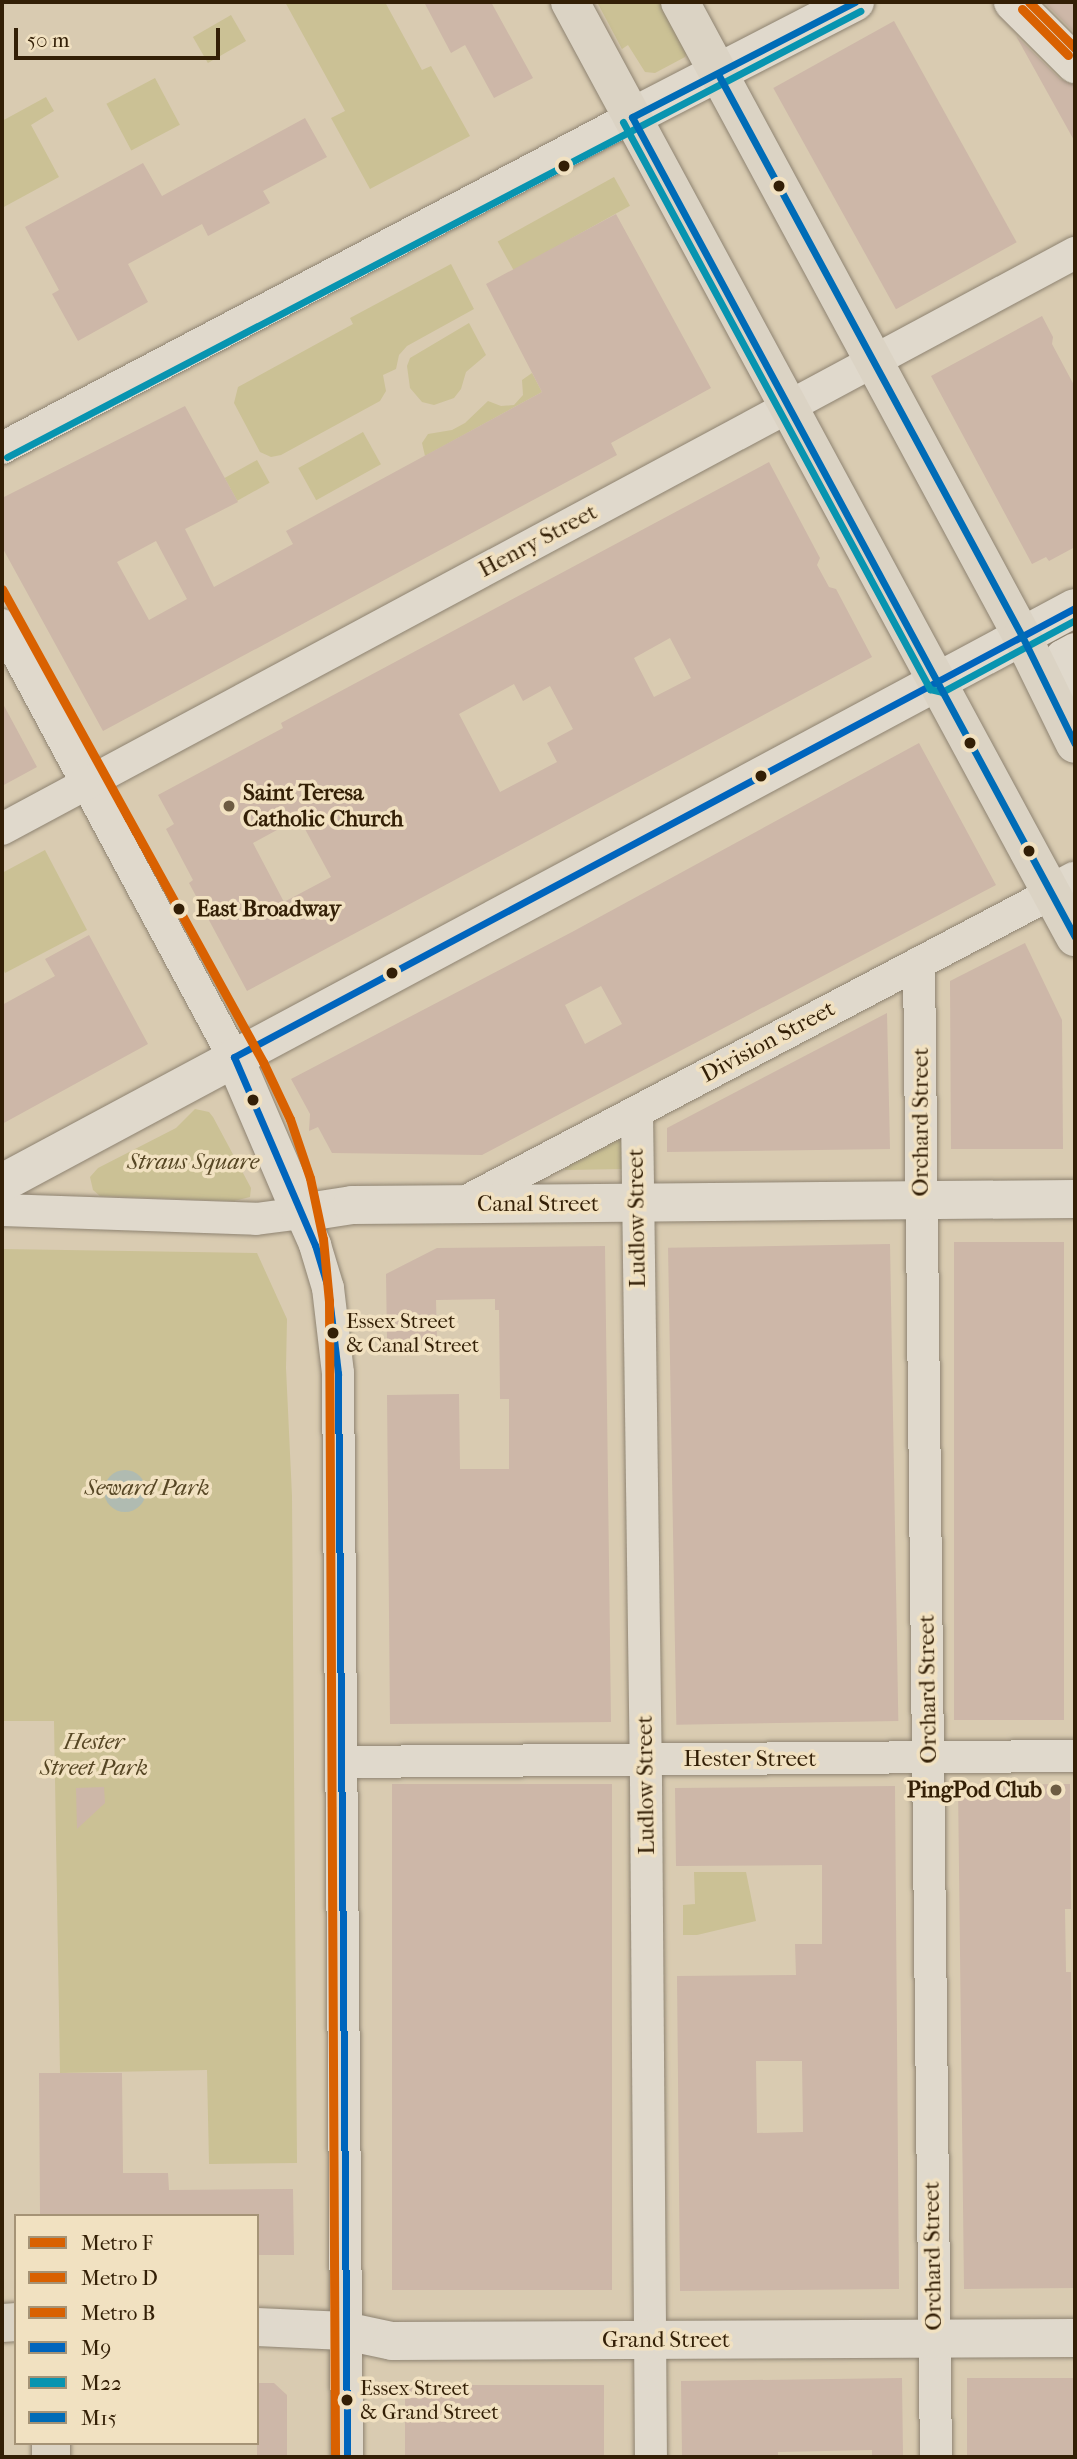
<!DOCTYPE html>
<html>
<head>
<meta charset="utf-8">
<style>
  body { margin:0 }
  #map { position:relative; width:1077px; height:2459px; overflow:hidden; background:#d9cbb1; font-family:"IM FELL French Canon",serif }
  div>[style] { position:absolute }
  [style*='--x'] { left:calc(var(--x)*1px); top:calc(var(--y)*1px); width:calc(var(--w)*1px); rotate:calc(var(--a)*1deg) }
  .green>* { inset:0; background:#cbc195; transform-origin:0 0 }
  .water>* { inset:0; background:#b0bbb1 }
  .round { border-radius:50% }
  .building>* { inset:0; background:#cdb7a8; transform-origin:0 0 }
  .roads { filter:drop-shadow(0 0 2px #8e8371) drop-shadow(0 0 2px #8e8371) }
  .street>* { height:32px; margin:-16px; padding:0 16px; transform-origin:16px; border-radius:16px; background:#e0d9cc }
  .secondary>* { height:38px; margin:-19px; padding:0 19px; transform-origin:19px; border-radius:19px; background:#e0d9cc }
  .primary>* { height:38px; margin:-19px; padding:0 19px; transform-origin:19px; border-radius:19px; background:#dbd3c4 }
  .bus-1>* { height:7px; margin:-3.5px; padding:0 3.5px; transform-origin:3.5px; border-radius:3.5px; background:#0065bd }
  .bus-2>* { height:7px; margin:-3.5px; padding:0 3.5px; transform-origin:3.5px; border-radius:3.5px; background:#0894b0 }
  .bus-3>* { height:7px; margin:-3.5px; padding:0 3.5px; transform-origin:3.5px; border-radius:3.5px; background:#006cb7 }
  .metro-1>* { height:9px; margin:-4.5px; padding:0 4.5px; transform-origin:4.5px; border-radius:4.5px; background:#d96101 }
  .metro-2>* { height:9px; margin:-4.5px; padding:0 4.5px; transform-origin:4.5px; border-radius:4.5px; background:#d96101 }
  .metro-3>* { height:9px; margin:-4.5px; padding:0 4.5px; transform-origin:4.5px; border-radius:4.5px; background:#d96101 }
  .dots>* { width:19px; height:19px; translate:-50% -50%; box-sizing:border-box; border:4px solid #f1e1c1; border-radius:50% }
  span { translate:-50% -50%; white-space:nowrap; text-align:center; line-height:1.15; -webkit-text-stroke:7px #f1e1c1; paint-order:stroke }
  .bus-label { font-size:21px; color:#331f06 }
  .left { translate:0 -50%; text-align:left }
  .street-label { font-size:23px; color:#331f06 }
  .poi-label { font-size:23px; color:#331f06; font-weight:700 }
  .right { translate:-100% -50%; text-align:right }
  .stop-label { font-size:23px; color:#331f06; font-weight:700 }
  .park-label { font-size:23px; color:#564624; font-style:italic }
  .frame { position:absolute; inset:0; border:4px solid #331f06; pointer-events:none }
  .legend { position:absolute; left:14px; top:2214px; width:245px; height:231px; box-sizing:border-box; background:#f1e1c1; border:2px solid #a59376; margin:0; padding:9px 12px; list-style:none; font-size:21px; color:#331f06 }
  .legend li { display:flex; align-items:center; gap:14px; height:35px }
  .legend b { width:35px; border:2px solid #a59376 }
  .scale { position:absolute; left:14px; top:28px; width:206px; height:32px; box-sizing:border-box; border:4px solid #331f06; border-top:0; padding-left:9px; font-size:21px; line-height:24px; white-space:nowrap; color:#331f06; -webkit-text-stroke:5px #f1e1c1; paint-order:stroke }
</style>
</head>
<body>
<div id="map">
  <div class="green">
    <div style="clip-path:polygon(285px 2px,385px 2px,422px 70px,431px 66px,470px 136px,370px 189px,331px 118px,345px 111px)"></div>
    <div style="clip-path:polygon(597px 2px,663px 2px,687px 52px,685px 57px,655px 73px,645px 72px,628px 45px,622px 49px)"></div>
    <div style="left:231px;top:15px;width:30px;height:44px;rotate:60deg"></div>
    <div style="left:155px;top:78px;width:53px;height:55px;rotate:62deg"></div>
    <div style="clip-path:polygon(46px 97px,54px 111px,31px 125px,59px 177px,2px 208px,2px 121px)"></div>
    <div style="left:614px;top:177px;width:33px;height:133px;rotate:61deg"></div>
    <div style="clip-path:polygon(451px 264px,474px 309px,407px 346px,399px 355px,396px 369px,383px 375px,386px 391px,380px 401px,281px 455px,271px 457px,260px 452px,234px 403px,238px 387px,353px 324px,350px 318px)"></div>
    <div style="clip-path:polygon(469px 323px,486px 355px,466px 372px,461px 389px,454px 398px,434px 405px,422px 402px,410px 388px,407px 366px,410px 358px)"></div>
    <div style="clip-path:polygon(532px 373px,542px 392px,425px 456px,422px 443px,428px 434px,452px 430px,465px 423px,488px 401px,501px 406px,514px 405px,523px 395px,522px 380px)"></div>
    <div style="left:363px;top:432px;width:37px;height:74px;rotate:61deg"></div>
    <div style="left:257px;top:460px;width:26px;height:37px;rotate:61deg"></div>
    <div style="clip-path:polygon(45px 850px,87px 930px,5px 973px,2px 967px,2px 873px)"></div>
    <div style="clip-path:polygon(195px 1109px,209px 1112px,213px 1117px,251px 1188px,250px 1197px,234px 1201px,100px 1196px,93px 1190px,90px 1177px,98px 1168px,176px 1128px)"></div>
    <div style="clip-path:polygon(623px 1135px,623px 1169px,565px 1170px,565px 1163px)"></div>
    <div style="clip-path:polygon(2px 1249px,257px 1253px,287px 1319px,286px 1368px,292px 1496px,297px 2163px,209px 2164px,207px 2070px,60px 2073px,54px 1721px,2px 1721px)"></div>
    <div style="clip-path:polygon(694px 1872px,746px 1872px,756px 1921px,697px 1935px,683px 1935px,683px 1905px,695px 1904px)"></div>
  </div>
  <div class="water">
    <div class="round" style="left:104px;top:1470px;width:42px;height:42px"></div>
  </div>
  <div class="building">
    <div style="clip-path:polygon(424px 2px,491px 2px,533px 78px,494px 98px,465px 45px,451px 53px)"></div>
    <div style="clip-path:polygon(1044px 2px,1075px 2px,1075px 33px)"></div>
    <div style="left:894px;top:21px;width:253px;height:138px;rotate:61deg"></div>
    <div style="clip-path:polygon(1016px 36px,1060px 79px,1075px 85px,1075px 142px)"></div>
    <div style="clip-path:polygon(305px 118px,327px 157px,263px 191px,270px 203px,208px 236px,202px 224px,128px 264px,148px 302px,78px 341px,52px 294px,59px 290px,25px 227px,143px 163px,162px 196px)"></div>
    <div style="clip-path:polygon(evenodd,616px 214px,711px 388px,611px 443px,617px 455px,103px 731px,2px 547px,2px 498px,185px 406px,238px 502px,185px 529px,214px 587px,293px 544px,286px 531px,542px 392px,486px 284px,616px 214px,156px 541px,187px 599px,149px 620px,117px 562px,156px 541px)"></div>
    <div style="clip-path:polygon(1042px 316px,1053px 337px,1052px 344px,1075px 387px,1075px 547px,1049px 561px,1046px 557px,1032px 564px,931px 376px)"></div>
    <div style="clip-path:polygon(evenodd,769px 462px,820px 558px,817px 565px,829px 587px,836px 589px,872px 657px,247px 991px,189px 883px,193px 880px,166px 829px,174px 824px,158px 795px,283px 728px,281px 723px,769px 462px,670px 638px,691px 678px,654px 697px,634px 658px,670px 638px,769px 462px,514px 684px,523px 701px,550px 686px,573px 729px,547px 743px,557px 762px,500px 792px,459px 714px,514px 684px,769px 462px,299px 818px,331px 877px,284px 902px,253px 843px,299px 818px)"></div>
    <div style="clip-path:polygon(2px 702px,37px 767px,2px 786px)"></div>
    <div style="clip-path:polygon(evenodd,919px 743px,996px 885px,482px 1155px,332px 1153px,318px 1127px,309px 1131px,310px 1114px,291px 1079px,572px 932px,919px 743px,601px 986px,622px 1024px,585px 1044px,565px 1005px,601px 986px)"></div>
    <div style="clip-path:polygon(89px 935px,148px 1044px,2px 1124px,2px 1005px,55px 976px,45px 959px)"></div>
    <div style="clip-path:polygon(1025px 943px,1062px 1020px,1063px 1149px,951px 1149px,950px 981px)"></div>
    <div style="clip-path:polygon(887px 1013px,890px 1149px,667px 1152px,667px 1128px)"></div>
    <div style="left:1064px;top:1242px;width:478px;height:110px;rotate:90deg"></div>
    <div style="left:890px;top:1244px;width:477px;height:222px;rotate:89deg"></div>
    <div style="clip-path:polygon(605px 1246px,611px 1722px,390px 1724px,387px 1395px,459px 1394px,460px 1469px,509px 1469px,509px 1399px,500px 1399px,499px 1310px,495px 1310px,495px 1299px,436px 1300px,437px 1340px,387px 1341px,386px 1274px,437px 1248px)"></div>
    <div style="left:612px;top:1784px;width:506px;height:220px;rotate:90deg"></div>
    <div style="clip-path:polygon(1070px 1784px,1071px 1909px,1065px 1909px,1066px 1972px,1071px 1972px,1075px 2288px,964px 2289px,958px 1785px)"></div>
    <div style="clip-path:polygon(evenodd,895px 1786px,899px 2289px,680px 2291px,677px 1976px,796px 1975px,795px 1944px,822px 1944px,822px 1865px,676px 1866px,675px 1788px,895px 1786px,756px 2061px,802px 2061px,803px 2132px,757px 2133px,756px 2061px)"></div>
    <div style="clip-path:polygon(104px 1787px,105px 1803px,77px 1829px,76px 1788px)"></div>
    <div style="clip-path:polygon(39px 2073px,122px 2073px,123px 2173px,168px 2173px,169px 2190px,293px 2189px,294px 2255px,257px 2255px,257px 2216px,40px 2216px)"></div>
    <div style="clip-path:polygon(902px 2378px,903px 2457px,872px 2457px,872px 2450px,778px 2452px,778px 2457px,682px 2457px,681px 2381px)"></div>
    <div style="left:1075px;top:2378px;width:79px;height:108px;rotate:90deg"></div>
    <div style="clip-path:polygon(257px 2383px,274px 2383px,287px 2395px,287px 2457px,257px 2457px)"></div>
    <div style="left:604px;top:2385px;width:72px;height:199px;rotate:90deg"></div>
  </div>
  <div class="roads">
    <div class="street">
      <div style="--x:2;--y:448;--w:712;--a:-27.72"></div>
      <div style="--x:2;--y:625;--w:490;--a:61.8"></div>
      <div style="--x:1075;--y:649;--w:15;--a:152"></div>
      <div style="--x:1062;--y:656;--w:9;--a:90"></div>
      <div style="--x:1062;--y:665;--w:27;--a:62"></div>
      <div style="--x:2;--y:829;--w:1218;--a:-28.23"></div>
      <div style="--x:919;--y:963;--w:1494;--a:89.35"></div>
      <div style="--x:637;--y:1112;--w:670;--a:89.23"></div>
      <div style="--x:646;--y:1782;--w:675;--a:89.58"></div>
      <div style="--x:461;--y:1204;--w:668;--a:-27.75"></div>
      <div style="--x:2;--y:1210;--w:254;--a:2"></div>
      <div style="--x:256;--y:1219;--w:45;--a:-7.6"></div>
      <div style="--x:301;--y:1213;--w:35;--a:66"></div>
      <div style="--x:315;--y:1245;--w:45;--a:73.2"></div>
      <div style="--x:328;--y:1288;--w:86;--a:83.3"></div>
      <div style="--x:338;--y:1373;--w:1084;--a:89.52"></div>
      <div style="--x:341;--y:1762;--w:734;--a:-0.47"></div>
    </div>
    <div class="secondary">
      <div style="--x:1013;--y:2;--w:88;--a:45"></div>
      <div style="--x:632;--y:117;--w:251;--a:-27.3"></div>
      <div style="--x:1052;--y:893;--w:26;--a:-28"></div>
      <div style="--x:234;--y:1057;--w:170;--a:66.8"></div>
      <div style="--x:301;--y:1213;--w:52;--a:-8.9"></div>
      <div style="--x:352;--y:1205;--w:723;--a:-0.48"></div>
      <div style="--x:2;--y:1183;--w:1217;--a:-28.19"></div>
      <div style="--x:257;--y:2327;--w:88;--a:2.6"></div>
      <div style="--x:345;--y:2331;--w:48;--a:12"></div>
      <div style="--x:392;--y:2341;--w:683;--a:-0.25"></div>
    </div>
    <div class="primary">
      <div style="--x:570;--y:2;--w:1063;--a:61.63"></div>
      <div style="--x:680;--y:2;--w:720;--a:61.66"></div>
      <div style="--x:1022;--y:636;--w:120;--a:63.9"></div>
      <div style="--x:2;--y:2323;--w:14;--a:-4"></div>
      <div style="--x:51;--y:2443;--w:14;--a:90"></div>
    </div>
  </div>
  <div class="bus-1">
    <div style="--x:234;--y:1057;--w:205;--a:66.7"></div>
    <div style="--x:315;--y:1245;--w:45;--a:73.2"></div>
    <div style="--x:328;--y:1288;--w:86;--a:83.3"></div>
    <div style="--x:338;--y:1373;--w:1084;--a:89.52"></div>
    <div style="--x:234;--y:1057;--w:953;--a:-28.1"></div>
  </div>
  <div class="bus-2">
    <div style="--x:623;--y:122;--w:645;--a:61.57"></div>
    <div style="--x:930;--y:689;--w:12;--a:14"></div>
    <div style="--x:942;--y:692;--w:151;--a:-28.4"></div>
    <div style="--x:7;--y:457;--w:963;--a:-27.6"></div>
  </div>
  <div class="bus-3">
    <div style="--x:855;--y:2;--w:251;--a:152.7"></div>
    <div style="--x:632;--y:117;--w:932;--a:61.62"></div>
    <div style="--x:718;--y:74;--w:639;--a:61.59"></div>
    <div style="--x:1022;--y:636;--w:120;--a:63.9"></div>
  </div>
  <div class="metro-1">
    <div style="--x:2;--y:589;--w:540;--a:61.11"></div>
    <div style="--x:263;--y:1062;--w:63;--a:64.7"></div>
    <div style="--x:290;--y:1119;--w:62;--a:71.3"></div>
    <div style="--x:310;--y:1178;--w:62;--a:78"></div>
    <div style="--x:323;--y:1239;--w:62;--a:84.5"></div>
    <div style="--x:329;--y:1301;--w:1156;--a:89.7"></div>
  </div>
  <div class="metro-2">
    <div style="--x:1029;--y:2;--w:65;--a:45"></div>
  </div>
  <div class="metro-3">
    <div style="--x:1022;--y:9;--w:65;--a:45"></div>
  </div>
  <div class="dots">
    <div style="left:564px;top:166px;background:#331f06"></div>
    <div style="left:779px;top:186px;background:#331f06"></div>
    <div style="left:970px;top:743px;background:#331f06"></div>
    <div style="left:761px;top:776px;background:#331f06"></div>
    <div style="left:229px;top:806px;background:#6d5b42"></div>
    <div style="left:1029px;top:851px;background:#331f06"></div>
    <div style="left:179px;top:909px;background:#331f06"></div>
    <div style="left:392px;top:973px;background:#331f06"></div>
    <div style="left:253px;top:1100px;background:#331f06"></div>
    <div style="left:333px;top:1333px;background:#331f06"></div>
    <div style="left:1056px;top:1790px;background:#6d5b42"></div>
    <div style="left:347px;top:2400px;background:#331f06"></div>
  </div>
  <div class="bus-label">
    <span class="left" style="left:346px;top:1333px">Essex Street<br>&amp; Canal Street</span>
    <span class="left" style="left:360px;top:2400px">Essex Street<br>&amp; Grand Street</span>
  </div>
  <div class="street-label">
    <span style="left:538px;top:541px;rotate:-28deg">Henry Street</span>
    <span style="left:768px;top:1042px;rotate:-28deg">Division Street</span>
    <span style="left:921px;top:1122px;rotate:-90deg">Orchard Street</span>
    <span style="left:538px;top:1204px">Canal Street</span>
    <span style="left:637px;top:1218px;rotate:-91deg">Ludlow Street</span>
    <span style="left:928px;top:1689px;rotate:-91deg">Orchard Street</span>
    <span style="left:750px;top:1759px">Hester Street</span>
    <span style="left:646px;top:1785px;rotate:-91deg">Ludlow Street</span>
    <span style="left:933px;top:2256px;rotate:-91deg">Orchard Street</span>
    <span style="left:666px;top:2340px">Grand Street</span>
  </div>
  <div class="poi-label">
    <span class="left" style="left:243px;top:806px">Saint Teresa<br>Catholic Church</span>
    <span class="right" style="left:1042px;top:1790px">PingPod Club</span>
  </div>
  <div class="stop-label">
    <span class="left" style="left:196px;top:909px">East Broadway</span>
  </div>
  <div class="park-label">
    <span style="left:193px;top:1162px">Straus Square</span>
    <span style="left:147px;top:1488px">Seward Park</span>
    <span style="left:94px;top:1755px">Hester<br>Street Park</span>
  </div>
  <div class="frame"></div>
  <ul class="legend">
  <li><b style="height:9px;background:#d96101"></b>Metro F</li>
  <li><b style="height:9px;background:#d96101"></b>Metro D</li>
  <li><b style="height:9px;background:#d96101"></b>Metro B</li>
  <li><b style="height:9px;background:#0065bd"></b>M9</li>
  <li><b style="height:9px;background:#0894b0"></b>M22</li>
  <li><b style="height:9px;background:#006cb7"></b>M15</li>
  </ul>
  <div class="scale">50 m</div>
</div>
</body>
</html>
